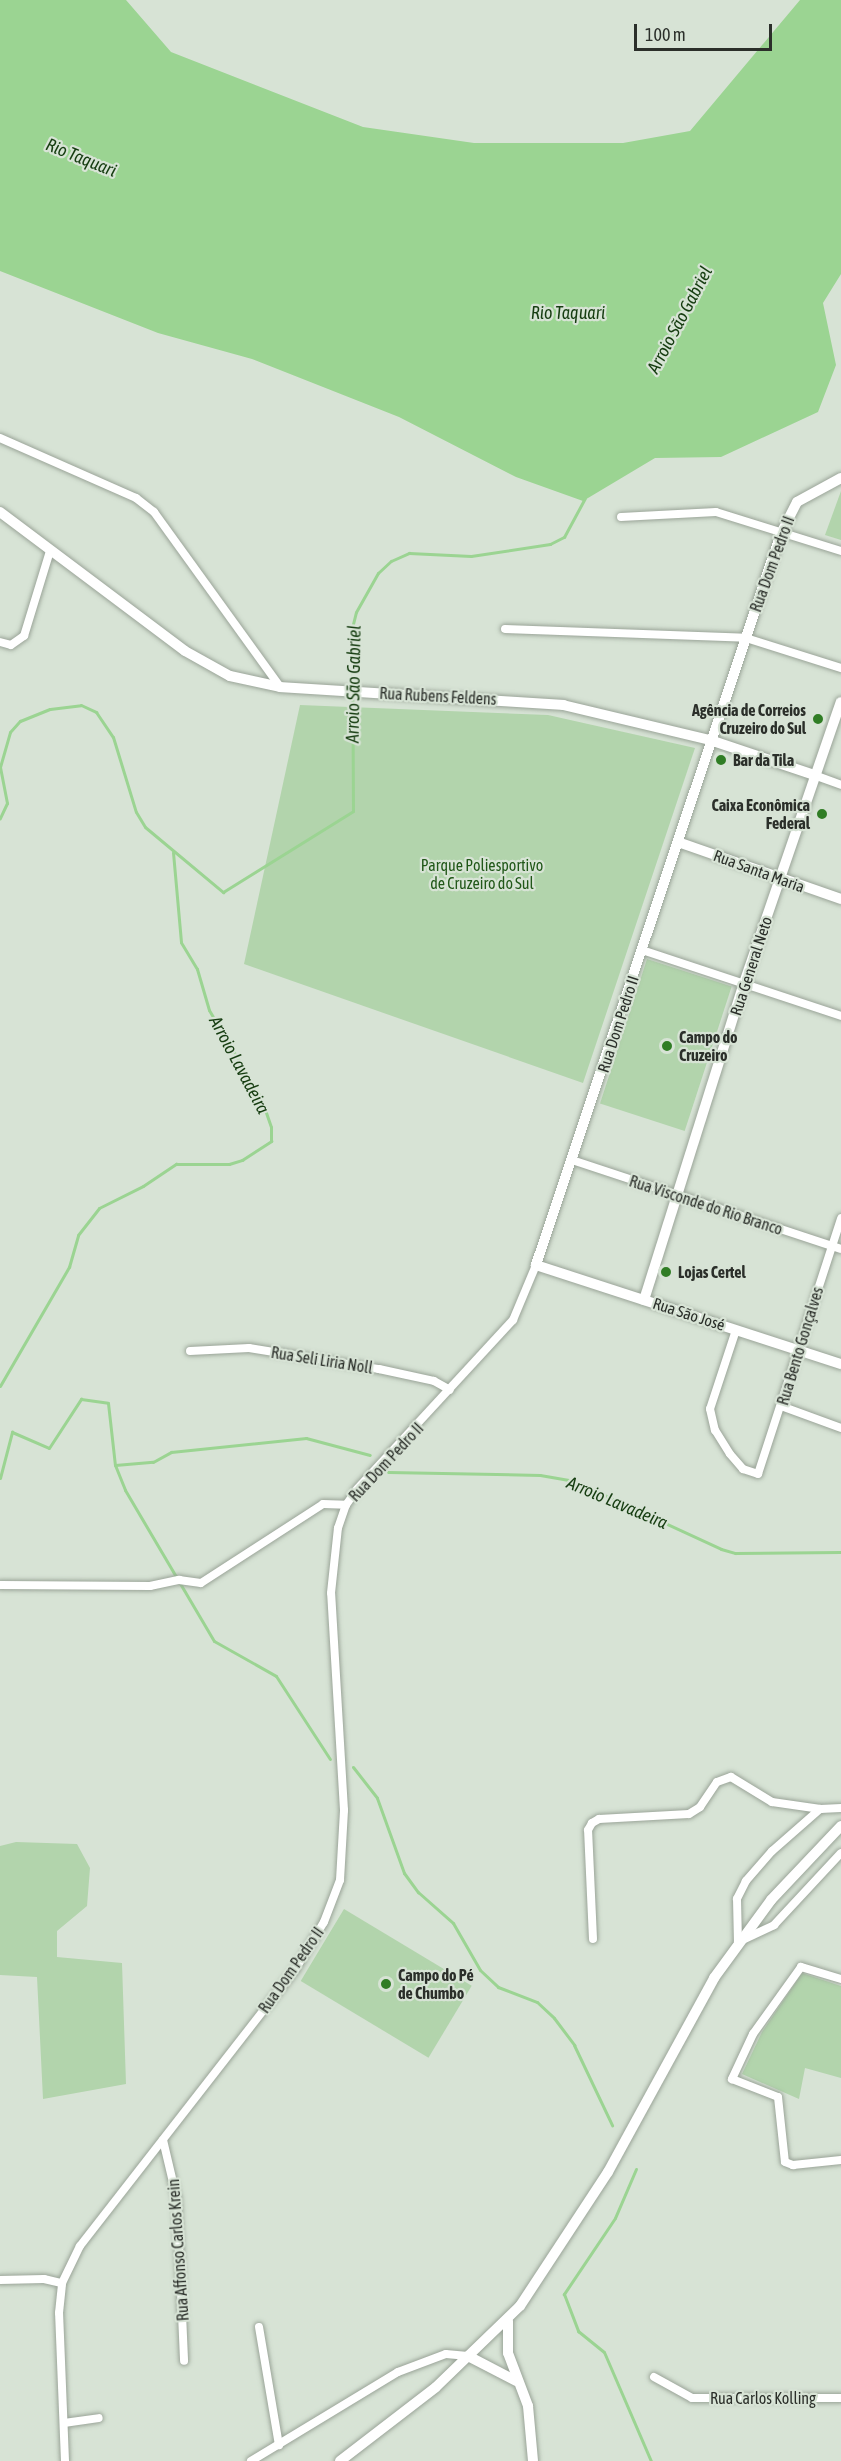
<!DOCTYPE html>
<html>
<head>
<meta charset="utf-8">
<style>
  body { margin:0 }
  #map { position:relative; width:841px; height:2461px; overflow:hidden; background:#d7e3d5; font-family:"Asap Condensed",sans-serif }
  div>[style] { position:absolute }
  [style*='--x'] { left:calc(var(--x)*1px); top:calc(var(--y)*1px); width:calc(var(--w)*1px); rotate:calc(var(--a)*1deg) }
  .green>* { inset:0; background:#b2d4ac; transform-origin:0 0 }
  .water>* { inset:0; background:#9bd492 }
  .stream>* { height:3px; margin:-1.5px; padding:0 1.5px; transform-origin:1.5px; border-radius:1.5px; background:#9bd492 }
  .roads { filter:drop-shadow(0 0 2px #9aa498) drop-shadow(0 0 2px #9aa498) }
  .street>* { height:8px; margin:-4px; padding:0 4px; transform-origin:4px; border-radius:4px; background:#fff }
  .secondary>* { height:10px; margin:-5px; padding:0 5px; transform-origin:5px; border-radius:5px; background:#fff }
  .dots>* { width:16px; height:16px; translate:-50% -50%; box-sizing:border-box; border:3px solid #d7e3d5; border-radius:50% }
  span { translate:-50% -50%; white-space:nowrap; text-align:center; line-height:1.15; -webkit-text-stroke:4.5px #d7e3d5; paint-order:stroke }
  .street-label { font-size:16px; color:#2b2f2a }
  .poi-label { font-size:16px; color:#2b2f2a; font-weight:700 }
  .right { translate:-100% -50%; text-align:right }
  .left { translate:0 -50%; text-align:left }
  .park-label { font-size:16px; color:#215819 }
  .water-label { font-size:18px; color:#163d11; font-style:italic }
  .scale { position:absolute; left:634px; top:24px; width:138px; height:27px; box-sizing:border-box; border:3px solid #2b2f2a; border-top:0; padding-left:8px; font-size:18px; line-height:21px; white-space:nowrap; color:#2b2f2a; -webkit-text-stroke:4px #d7e3d5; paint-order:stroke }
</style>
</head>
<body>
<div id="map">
  <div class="green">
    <div style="clip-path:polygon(841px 491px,841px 540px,825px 535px)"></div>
    <div style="clip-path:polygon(300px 705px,548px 715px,695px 748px,583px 1083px,244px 964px)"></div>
    <div style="left:647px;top:959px;width:89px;height:152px;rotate:18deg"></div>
    <div style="clip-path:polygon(16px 1842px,77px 1844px,90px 1868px,87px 1906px,57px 1931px,57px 1957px,122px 1963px,126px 2084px,43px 2099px,37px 1977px,0 1975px,0 1846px)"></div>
    <div style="left:344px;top:1909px;width:149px;height:84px;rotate:31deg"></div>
    <div style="clip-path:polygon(802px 1973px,841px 1986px,841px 2078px,805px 2068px,799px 2099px,742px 2074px,762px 2032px)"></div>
  </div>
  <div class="water">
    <div style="clip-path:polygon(0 0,126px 0,171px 52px,363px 127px,474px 143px,623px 143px,690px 131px,800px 0,841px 0,841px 274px,823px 303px,836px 365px,818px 412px,721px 457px,655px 458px,583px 501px,516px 477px,399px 417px,252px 359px,158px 333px,0 271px)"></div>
  </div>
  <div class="stream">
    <div style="--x:0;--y:767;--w:36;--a:-74"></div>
    <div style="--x:10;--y:732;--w:15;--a:-48"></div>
    <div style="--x:20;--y:721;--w:32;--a:-22"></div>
    <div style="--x:50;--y:709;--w:31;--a:-7"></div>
    <div style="--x:81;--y:705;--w:17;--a:25"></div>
    <div style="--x:96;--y:712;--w:30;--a:56"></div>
    <div style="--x:113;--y:737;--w:78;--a:73"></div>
    <div style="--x:136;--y:812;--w:17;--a:59"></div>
    <div style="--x:145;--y:827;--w:102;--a:39.8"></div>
    <div style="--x:223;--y:892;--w:153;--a:-31.9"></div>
    <div style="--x:353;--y:811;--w:183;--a:-90.3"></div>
    <div style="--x:352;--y:628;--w:16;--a:-76"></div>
    <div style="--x:356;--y:612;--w:45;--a:-60.6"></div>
    <div style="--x:378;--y:573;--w:18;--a:-43"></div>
    <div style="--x:391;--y:561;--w:20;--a:-24"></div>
    <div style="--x:409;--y:553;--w:62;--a:2.8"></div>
    <div style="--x:471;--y:556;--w:80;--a:-8.6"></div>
    <div style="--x:550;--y:544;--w:16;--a:-27"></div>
    <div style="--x:564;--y:537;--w:44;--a:-61.7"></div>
    <div style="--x:0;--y:767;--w:37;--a:79"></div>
    <div style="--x:7;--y:803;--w:17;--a:115"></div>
    <div style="--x:0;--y:1386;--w:138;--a:-59.9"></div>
    <div style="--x:69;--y:1267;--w:33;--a:-74"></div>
    <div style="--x:78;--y:1235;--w:34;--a:-52"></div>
    <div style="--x:99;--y:1208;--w:49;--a:-26.6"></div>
    <div style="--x:143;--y:1186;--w:40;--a:-34"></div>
    <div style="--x:176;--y:1164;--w:53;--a:0"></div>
    <div style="--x:229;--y:1164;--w:14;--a:-17"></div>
    <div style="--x:242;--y:1160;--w:35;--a:-33"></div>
    <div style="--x:271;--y:1141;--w:14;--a:-90"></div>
    <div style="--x:271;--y:1127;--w:31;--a:-109"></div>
    <div style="--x:261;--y:1098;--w:102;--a:-120.6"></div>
    <div style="--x:209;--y:1010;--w:43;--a:-106.3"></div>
    <div style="--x:197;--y:969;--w:31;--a:-121"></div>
    <div style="--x:181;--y:942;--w:90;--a:-95.1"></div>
    <div style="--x:115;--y:1465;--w:38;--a:-5"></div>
    <div style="--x:153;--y:1462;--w:21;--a:-29"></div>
    <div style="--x:171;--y:1452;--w:136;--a:-5.9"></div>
    <div style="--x:306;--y:1438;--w:66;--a:14.9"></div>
    <div style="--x:388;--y:1472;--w:152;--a:1.1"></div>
    <div style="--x:540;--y:1475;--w:35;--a:10"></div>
    <div style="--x:574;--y:1481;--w:162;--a:24.8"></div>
    <div style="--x:721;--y:1549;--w:15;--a:16"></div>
    <div style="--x:735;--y:1553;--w:106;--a:-0.5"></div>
    <div style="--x:0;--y:1478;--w:48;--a:-75.4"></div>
    <div style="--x:12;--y:1432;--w:40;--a:23.4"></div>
    <div style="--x:49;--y:1448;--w:59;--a:-56.9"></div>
    <div style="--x:81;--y:1399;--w:27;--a:8"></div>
    <div style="--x:108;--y:1403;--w:62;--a:83.6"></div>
    <div style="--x:115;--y:1465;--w:27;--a:68"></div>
    <div style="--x:125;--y:1490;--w:175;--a:59.5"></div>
    <div style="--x:214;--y:1641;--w:71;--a:29.4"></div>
    <div style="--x:276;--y:1676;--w:99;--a:57"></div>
    <div style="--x:353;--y:1767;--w:39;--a:52"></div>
    <div style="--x:377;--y:1798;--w:80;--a:70.2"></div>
    <div style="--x:404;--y:1873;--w:24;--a:54"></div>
    <div style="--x:418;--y:1892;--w:47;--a:41.5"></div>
    <div style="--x:453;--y:1923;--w:54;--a:60.1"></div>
    <div style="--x:480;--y:1970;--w:25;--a:43"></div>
    <div style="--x:498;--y:1987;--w:42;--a:21"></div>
    <div style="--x:537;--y:2002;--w:23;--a:43"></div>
    <div style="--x:554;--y:2018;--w:34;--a:53"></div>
    <div style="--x:574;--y:2045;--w:89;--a:64.6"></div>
    <div style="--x:636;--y:2169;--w:53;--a:113.2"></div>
    <div style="--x:615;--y:2218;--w:92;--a:123.9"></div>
    <div style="--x:564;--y:2294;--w:40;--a:69"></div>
    <div style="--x:578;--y:2331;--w:33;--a:39"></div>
    <div style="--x:604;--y:2352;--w:119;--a:66.7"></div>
  </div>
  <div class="roads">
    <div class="street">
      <div style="--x:0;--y:438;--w:149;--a:23.8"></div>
      <div style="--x:136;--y:498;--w:23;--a:38"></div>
      <div style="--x:154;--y:512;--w:216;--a:54.2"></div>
      <div style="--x:621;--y:517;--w:95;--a:-3"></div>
      <div style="--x:716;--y:512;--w:131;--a:17.3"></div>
      <div style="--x:505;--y:629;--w:241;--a:2.1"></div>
      <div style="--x:746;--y:638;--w:100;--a:17.5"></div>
      <div style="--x:0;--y:642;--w:11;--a:15"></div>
      <div style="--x:11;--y:645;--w:16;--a:-35"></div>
      <div style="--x:24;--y:636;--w:89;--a:-73"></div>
      <div style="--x:814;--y:775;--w:29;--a:20"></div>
      <div style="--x:642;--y:950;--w:210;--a:18.3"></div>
      <div style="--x:572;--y:1160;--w:283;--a:18.3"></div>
      <div style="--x:736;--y:1330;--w:83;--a:108.2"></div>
      <div style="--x:710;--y:1409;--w:22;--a:77"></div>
      <div style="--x:715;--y:1430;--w:28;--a:58"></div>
      <div style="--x:730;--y:1454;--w:20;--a:49"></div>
      <div style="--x:743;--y:1469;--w:16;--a:18"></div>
      <div style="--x:758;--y:1474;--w:269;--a:-72"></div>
      <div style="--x:190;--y:1351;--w:59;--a:-2.9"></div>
      <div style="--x:249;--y:1348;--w:132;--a:9.2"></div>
      <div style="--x:379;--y:1369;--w:56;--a:12.3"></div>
      <div style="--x:434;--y:1381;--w:18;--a:29"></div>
      <div style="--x:781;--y:1406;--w:64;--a:20.1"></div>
      <div style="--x:0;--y:1585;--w:150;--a:0.4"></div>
      <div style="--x:150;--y:1586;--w:30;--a:-12"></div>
      <div style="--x:179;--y:1580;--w:22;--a:8"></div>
      <div style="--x:201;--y:1583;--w:145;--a:-32.9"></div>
      <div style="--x:323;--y:1504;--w:23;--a:2"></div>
      <div style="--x:841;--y:1808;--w:21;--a:177"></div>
      <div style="--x:820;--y:1809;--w:64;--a:138.8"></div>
      <div style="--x:772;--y:1851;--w:40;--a:131"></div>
      <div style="--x:746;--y:1881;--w:20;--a:117"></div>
      <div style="--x:737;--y:1899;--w:43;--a:88.7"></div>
      <div style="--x:738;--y:1942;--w:40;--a:-25"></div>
      <div style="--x:774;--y:1925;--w:98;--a:-47.1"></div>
      <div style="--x:593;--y:1939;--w:109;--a:-92.6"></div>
      <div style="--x:588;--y:1830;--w:8;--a:-60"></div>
      <div style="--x:592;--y:1823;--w:8;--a:-30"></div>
      <div style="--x:599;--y:1819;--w:90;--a:-3.2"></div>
      <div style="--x:689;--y:1814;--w:13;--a:-32"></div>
      <div style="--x:700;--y:1807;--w:30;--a:-56"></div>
      <div style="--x:717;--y:1782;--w:15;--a:-20"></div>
      <div style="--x:731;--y:1777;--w:48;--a:31.4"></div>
      <div style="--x:772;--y:1802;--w:49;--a:8.3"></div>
      <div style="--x:841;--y:1979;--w:42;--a:-163.3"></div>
      <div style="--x:801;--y:1967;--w:82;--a:125.6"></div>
      <div style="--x:753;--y:2034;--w:50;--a:115"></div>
      <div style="--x:732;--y:2079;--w:49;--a:21.4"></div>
      <div style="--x:778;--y:2097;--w:65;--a:83.9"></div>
      <div style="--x:785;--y:2162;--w:9;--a:21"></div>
      <div style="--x:793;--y:2165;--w:48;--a:-5.9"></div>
      <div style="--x:163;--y:2140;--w:61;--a:76.7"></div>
      <div style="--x:177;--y:2199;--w:162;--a:87.5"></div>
      <div style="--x:0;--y:2280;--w:44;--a:-1.3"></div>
      <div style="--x:44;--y:2279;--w:18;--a:13"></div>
      <div style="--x:259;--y:2327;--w:120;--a:80.4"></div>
      <div style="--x:654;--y:2377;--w:43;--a:28.9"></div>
      <div style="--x:692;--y:2398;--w:149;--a:0"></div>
      <div style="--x:64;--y:2423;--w:35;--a:-8"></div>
      <div style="--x:65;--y:2461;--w:148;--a:-92.3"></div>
      <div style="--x:59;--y:2313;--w:30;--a:-84"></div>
      <div style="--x:62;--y:2283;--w:41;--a:-64.1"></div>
      <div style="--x:80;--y:2246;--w:350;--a:-52.1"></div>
      <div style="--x:295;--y:1970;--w:56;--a:-58.9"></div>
      <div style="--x:324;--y:1922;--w:45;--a:-69.1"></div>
      <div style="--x:340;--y:1880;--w:70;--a:-86.7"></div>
      <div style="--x:344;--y:1810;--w:217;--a:-93.4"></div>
      <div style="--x:331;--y:1593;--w:65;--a:-83.9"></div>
      <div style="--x:338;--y:1528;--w:24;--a:-71"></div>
      <div style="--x:346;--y:1505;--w:19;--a:-55"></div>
      <div style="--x:357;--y:1489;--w:230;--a:-47.3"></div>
      <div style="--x:513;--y:1320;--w:60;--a:-67.3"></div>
      <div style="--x:251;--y:2461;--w:172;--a:-31.2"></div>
      <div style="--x:398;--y:2372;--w:51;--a:-20.6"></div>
      <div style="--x:446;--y:2354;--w:22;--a:5"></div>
    </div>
    <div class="secondary">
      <div style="--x:841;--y:478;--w:50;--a:151.4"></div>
      <div style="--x:797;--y:502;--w:35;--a:117"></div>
      <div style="--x:781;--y:533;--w:772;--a:108.51"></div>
      <div style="--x:536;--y:1265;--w:321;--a:18"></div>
      <div style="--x:0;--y:512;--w:231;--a:36.9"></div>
      <div style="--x:185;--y:651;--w:51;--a:29.1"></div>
      <div style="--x:230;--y:676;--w:51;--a:12.4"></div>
      <div style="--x:280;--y:687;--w:284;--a:3.6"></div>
      <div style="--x:563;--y:705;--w:151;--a:13.4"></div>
      <div style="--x:710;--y:740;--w:110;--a:18.6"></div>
      <div style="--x:678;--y:842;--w:173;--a:19.3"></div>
      <div style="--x:644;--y:1300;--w:332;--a:-72.5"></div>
      <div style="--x:744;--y:983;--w:297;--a:-71"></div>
      <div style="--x:508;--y:2321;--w:32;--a:90"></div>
      <div style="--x:508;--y:2353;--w:57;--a:69.3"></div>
      <div style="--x:528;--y:2406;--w:55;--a:84.8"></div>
      <div style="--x:468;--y:2356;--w:54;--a:27.5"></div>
      <div style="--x:340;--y:2461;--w:121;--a:-37.6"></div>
      <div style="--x:436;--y:2387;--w:117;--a:-44"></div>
      <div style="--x:520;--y:2306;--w:160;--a:-56.7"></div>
      <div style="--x:608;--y:2172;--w:221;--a:-61.3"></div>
      <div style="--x:714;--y:1978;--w:97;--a:-53.8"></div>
      <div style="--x:771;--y:1900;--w:102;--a:-46.6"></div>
    </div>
  </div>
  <div class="dots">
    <div style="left:818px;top:719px;background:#307d25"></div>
    <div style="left:721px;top:760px;background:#307d25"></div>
    <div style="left:822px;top:814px;background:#307d25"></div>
    <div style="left:667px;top:1046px;background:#307d25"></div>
    <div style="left:666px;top:1272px;background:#307d25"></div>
    <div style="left:386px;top:1984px;background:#307d25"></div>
  </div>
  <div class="street-label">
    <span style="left:772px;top:564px;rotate:-70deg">Rua Dom Pedro II</span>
    <span style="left:438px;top:696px;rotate:3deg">Rua Rubens Feldens</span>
    <span style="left:759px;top:871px;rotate:20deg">Rua Santa Maria</span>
    <span style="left:751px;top:966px;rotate:-72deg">Rua General Neto</span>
    <span style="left:618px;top:1024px;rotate:-72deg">Rua Dom Pedro II</span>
    <span style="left:706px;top:1205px;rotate:18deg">Rua Visconde do Rio Branco</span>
    <span style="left:689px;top:1314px;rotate:18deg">Rua São José</span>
    <span style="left:800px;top:1346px;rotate:-73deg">Rua Bento Gonçalves</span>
    <span style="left:322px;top:1360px;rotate:9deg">Rua Seli Liria Noll</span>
    <span style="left:386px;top:1462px;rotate:-47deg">Rua Dom Pedro II</span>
    <span style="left:291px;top:1970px;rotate:-55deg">Rua Dom Pedro II</span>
    <span style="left:178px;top:2250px;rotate:-94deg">Rua Affonso Carlos Krein</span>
    <span style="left:763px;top:2398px">Rua Carlos Kolling</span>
  </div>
  <div class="poi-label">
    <span class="right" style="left:806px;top:719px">Agência de Correios<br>Cruzeiro do Sul</span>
    <span class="left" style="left:733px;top:760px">Bar da Tila</span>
    <span class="right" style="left:810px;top:814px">Caixa Econômica<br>Federal</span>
    <span class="left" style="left:679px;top:1046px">Campo do<br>Cruzeiro</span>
    <span class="left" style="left:678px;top:1272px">Lojas Certel</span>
    <span class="left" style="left:398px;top:1984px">Campo do Pé<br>de Chumbo</span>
  </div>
  <div class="park-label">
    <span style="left:482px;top:874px">Parque Poliesportivo<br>de Cruzeiro do Sul</span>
  </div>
  <div class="water-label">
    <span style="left:81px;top:158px;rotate:22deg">Rio Taquari</span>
    <span style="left:568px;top:313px">Rio Taquari</span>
    <span style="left:680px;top:320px;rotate:-62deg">Arroio São Gabriel</span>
    <span style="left:354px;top:684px;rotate:-89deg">Arroio São Gabriel</span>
    <span style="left:239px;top:1065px;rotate:62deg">Arroio Lavadeira</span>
    <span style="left:617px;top:1503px;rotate:23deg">Arroio Lavadeira</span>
  </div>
  <div class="scale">100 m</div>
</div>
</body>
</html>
